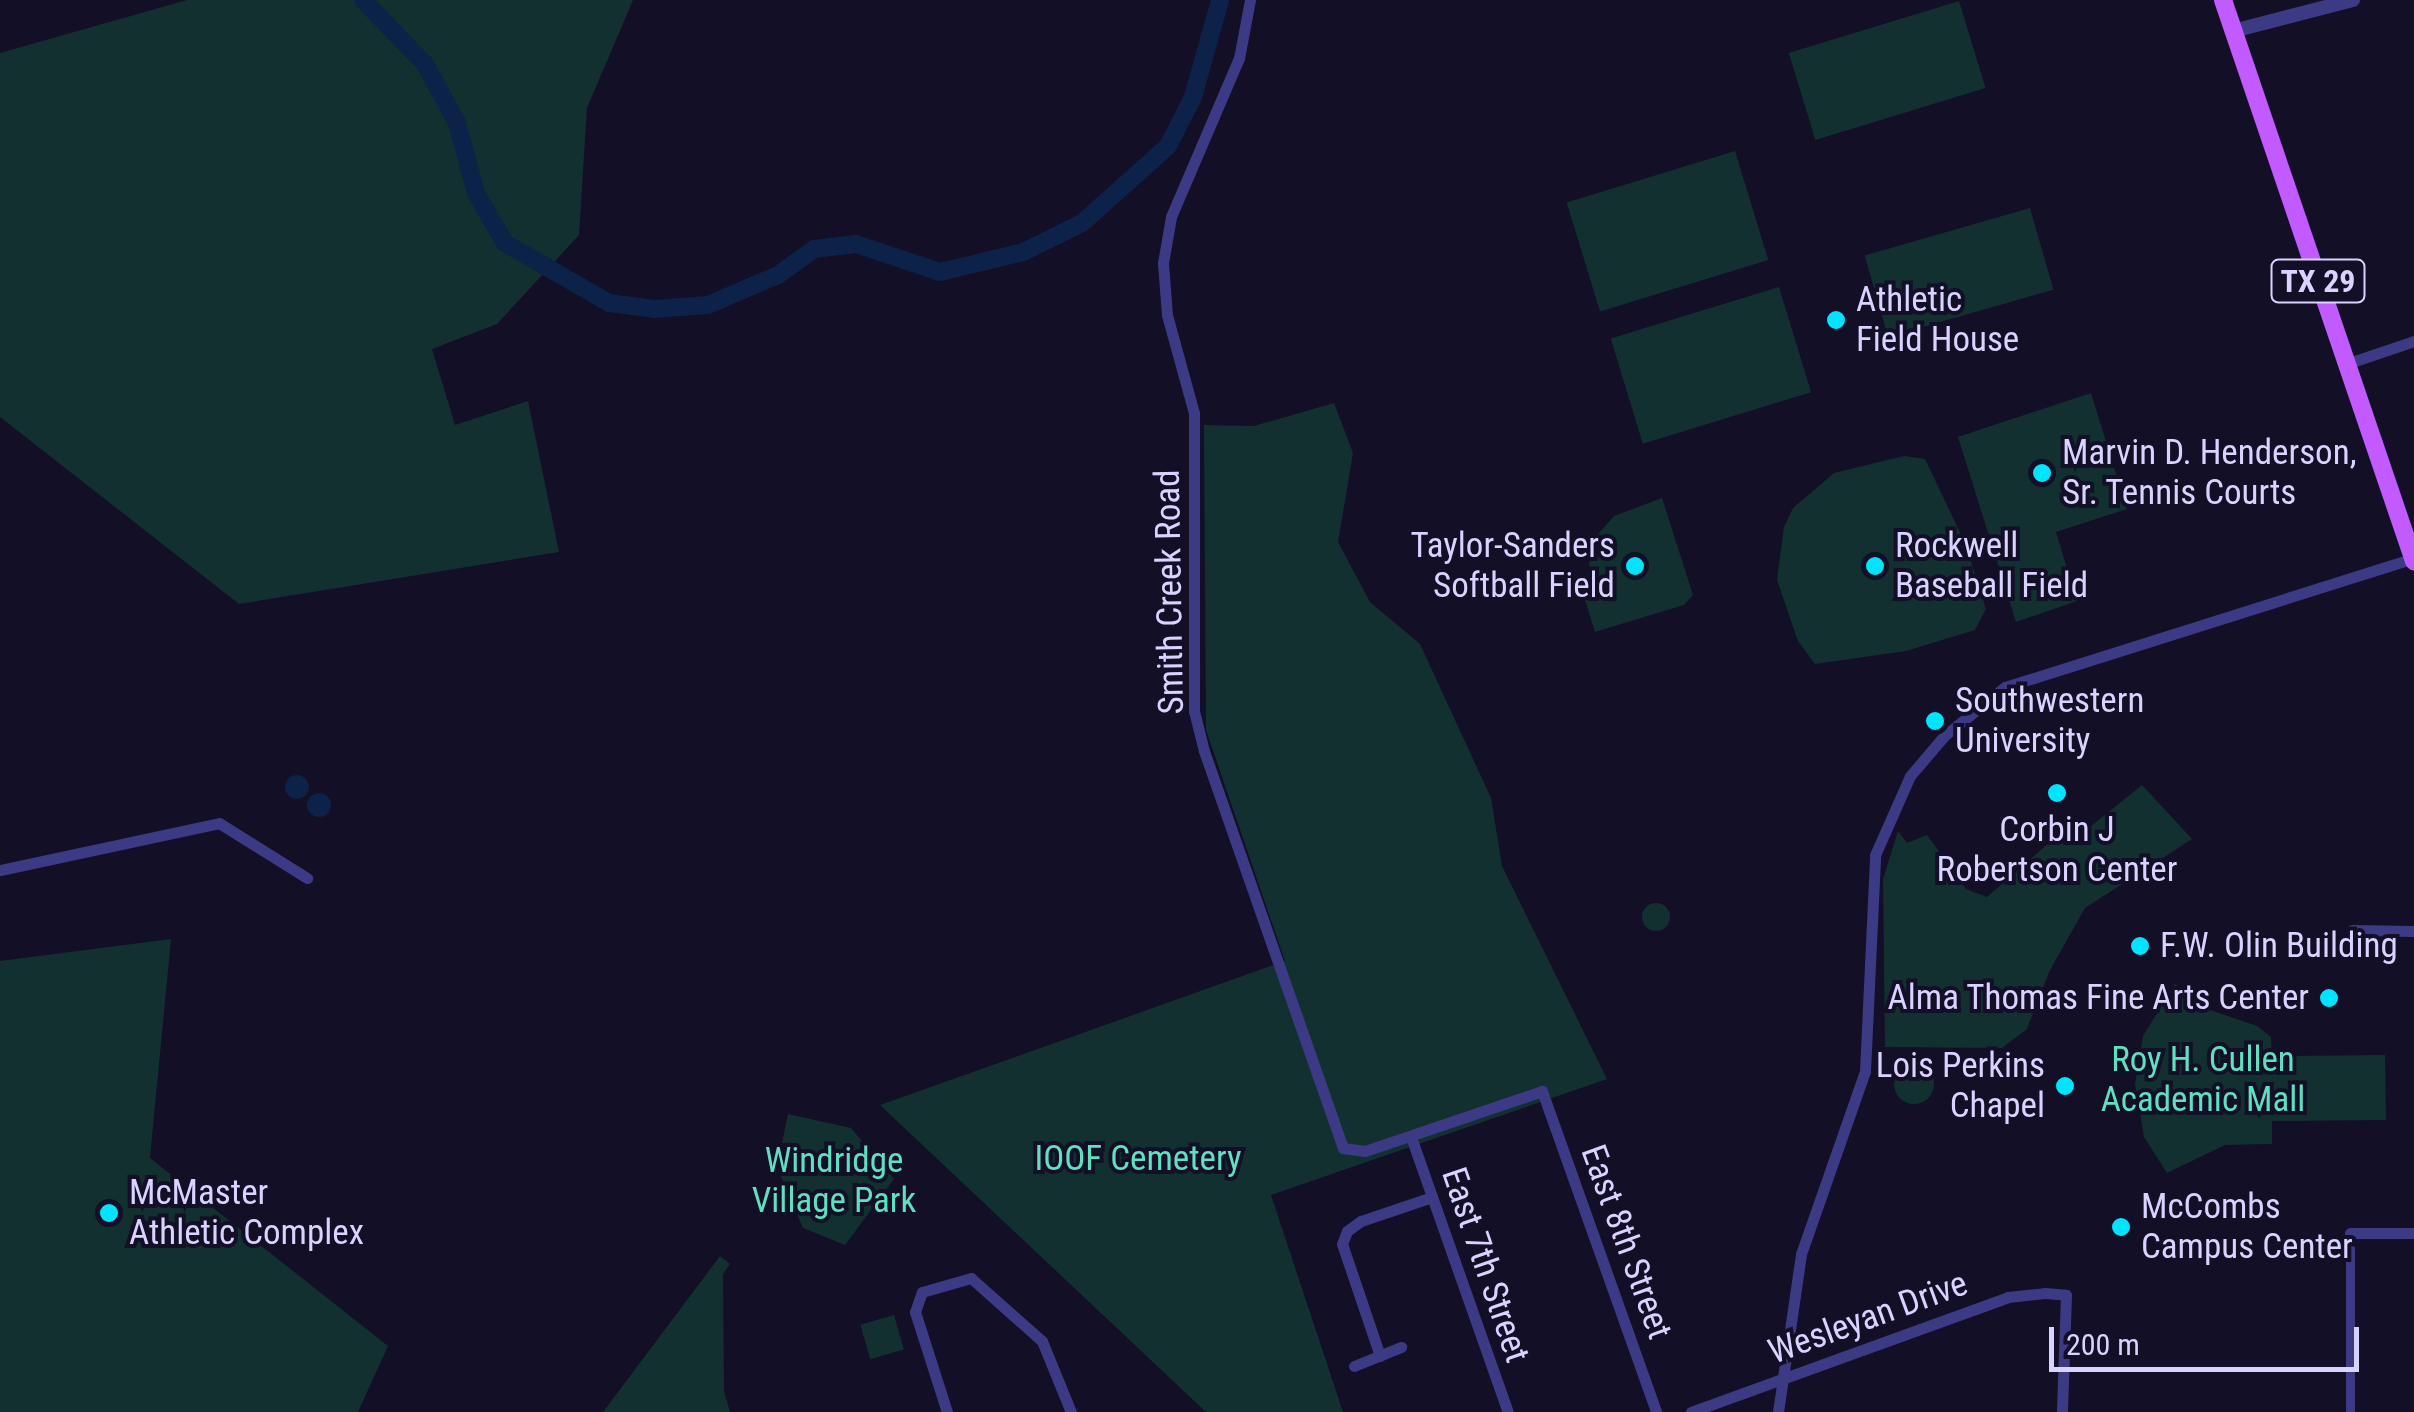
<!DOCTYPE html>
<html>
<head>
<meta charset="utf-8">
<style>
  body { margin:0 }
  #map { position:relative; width:2414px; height:1412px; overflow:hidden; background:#130f26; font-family:"Roboto Condensed",sans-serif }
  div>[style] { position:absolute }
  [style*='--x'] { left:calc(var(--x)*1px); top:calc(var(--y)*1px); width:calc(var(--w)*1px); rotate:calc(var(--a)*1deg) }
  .green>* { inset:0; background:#12302f; transform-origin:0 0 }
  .round { border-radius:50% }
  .water>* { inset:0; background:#0c2248 }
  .river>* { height:18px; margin:-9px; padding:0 9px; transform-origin:9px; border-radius:9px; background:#0c2248 }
  .pedestrian>* { height:9px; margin:-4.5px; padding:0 4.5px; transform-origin:4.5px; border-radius:4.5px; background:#3d3a85 }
  .minor>* { height:11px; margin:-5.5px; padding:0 5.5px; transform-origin:5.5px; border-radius:5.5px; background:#3d3a85 }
  .tertiary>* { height:14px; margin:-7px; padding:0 7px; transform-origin:7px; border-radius:7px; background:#3d3a85 }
  .primary>* { height:18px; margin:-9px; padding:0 9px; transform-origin:9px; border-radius:9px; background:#c25bff }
  .dots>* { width:28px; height:28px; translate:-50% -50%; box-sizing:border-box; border:5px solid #130f26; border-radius:50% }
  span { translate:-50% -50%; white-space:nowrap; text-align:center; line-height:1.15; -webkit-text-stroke:8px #130f26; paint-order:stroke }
  .shield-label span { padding:2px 8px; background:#130f26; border:2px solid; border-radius:8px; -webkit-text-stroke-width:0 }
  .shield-label { font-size:32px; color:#d9d4ff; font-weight:700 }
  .poi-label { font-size:35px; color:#d9d4ff }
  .left { translate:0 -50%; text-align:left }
  .right { translate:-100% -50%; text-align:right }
  .street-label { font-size:35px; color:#d9d4ff }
  .park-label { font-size:35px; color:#5fe0c0 }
  .scale { position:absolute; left:2049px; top:1327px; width:310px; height:45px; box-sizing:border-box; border:5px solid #d9d4ff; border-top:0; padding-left:12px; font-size:30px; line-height:35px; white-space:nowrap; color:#d9d4ff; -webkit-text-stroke:8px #130f26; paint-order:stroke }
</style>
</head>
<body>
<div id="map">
  <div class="green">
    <div style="clip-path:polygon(187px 0,633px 0,587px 108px,579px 235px,497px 324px,432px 349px,455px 425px,528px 401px,559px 552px,239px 604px,0 417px,0 53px)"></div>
    <div style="left:1959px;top:1px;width:91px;height:178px;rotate:73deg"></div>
    <div style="left:1735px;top:151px;width:114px;height:176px;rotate:73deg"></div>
    <div style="left:2030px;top:208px;width:85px;height:172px;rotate:74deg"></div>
    <div style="left:1779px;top:287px;width:110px;height:176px;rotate:73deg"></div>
    <div style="clip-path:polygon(2091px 393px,2127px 509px,2056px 532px,2077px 601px,2016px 622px,1958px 437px)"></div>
    <div style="clip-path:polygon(1334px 403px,1353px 453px,1338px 542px,1370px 602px,1420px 644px,1491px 798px,1502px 866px,1607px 1079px,1271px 1195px,1343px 1412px,1206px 1412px,880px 1105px,1285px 961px,1206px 730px,1204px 425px,1254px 426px)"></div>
    <div style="clip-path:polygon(1904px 456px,1925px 459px,1965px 543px,1986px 609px,1975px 630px,1906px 651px,1815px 664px,1798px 641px,1777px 580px,1784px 527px,1793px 508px,1834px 473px)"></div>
    <div style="clip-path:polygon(1662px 498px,1693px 595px,1684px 605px,1595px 632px,1584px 597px,1593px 540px,1614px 516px)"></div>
    <div style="clip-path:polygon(2142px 785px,2192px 839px,2085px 908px,2049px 972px,2027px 1029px,2002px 1048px,1885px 1047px,1883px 879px,1898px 831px,1907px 843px,1927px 835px,1966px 889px,1987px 897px,2075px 820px,2085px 831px)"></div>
    <div class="round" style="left:1642px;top:903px;width:28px;height:28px"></div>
    <div style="clip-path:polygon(171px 939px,150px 1158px,388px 1346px,358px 1412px,0 1412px,0 961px)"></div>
    <div style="clip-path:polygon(2175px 984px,2210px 1010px,2257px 1026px,2271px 1037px,2272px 1056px,2385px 1055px,2386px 1120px,2272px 1121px,2272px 1144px,2225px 1145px,2167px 1173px,2144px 1137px,2135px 1084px,2143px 1036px)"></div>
    <div class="round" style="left:1894px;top:1064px;width:40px;height:40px"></div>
    <div style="clip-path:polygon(788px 1114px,851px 1128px,894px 1179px,845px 1245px,803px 1228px,777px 1167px)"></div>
    <div style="clip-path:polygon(720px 1256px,730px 1264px,723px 1274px,724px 1391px,730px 1412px,603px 1412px)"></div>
    <div style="left:894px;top:1315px;width:36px;height:35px;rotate:74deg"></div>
  </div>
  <div class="water">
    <div class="round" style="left:285px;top:775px;width:24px;height:24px"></div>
    <div class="round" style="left:307px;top:793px;width:24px;height:24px"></div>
  </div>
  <div class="river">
    <div style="--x:363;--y:0;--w:89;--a:45.9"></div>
    <div style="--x:425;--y:64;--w:67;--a:61.5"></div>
    <div style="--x:457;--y:123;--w:73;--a:74.8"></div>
    <div style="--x:476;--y:193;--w:58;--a:59.9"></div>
    <div style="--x:505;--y:243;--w:120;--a:30"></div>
    <div style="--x:609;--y:303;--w:45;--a:7.6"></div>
    <div style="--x:654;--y:309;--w:54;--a:-4.2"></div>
    <div style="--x:708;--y:305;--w:76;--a:-23.2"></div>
    <div style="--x:778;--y:275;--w:44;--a:-35.8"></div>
    <div style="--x:814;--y:249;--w:42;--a:-6.8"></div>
    <div style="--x:856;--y:244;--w:89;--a:18.4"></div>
    <div style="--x:940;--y:272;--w:85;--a:-13.5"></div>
    <div style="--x:1023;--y:252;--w:66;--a:-26.2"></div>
    <div style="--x:1082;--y:223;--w:115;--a:-41.8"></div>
    <div style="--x:1168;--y:146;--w:55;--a:-63"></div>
    <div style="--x:1193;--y:97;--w:101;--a:-74.4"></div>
  </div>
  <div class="pedestrian">
    <div style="--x:2350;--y:1233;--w:179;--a:90"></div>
  </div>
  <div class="minor">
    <div style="--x:1250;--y:0;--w:59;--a:100.7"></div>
    <div style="--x:1239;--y:58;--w:173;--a:113.2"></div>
    <div style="--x:1171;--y:217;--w:47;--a:99.9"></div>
    <div style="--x:1163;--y:263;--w:52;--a:85.6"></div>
    <div style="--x:1167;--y:315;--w:102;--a:74.6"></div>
    <div style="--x:1194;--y:413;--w:298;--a:90"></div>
    <div style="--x:1194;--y:711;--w:41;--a:76"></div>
    <div style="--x:1204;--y:751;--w:421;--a:70.7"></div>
    <div style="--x:1343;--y:1148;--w:22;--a:8"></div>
    <div style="--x:1365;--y:1151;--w:187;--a:-18.7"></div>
    <div style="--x:1542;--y:1091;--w:341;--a:70.4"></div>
    <div style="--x:2346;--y:364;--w:72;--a:-18.7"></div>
    <div style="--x:0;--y:870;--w:224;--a:-12.1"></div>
    <div style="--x:219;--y:823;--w:104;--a:32"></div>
    <div style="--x:2352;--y:930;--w:62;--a:0.9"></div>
    <div style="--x:1411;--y:1137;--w:292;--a:70.6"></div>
    <div style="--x:2350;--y:1233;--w:64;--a:0"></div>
    <div style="--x:1380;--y:1356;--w:118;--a:-108.7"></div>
    <div style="--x:1342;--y:1244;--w:14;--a:-69"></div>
    <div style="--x:1347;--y:1231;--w:17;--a:-36"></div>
    <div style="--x:1361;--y:1221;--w:75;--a:-18.7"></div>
    <div style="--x:1354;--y:1366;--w:51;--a:-22"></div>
    <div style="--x:947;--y:1412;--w:105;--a:-107.7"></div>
    <div style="--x:915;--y:1312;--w:21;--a:-71"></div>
    <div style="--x:922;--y:1292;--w:51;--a:-15.9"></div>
    <div style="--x:971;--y:1278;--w:95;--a:41.6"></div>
    <div style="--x:1042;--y:1341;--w:77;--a:67.8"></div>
    <div style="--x:1691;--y:1412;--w:337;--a:-19.9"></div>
    <div style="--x:2008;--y:1297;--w:37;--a:-6"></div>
    <div style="--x:2045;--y:1293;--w:21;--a:5"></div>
    <div style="--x:2066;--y:1295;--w:117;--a:92"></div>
    <div style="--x:1778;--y:1412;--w:160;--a:-81.7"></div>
    <div style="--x:1801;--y:1254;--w:194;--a:-70.7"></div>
    <div style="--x:1865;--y:1071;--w:216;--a:-87.3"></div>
    <div style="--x:1875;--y:855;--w:86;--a:-66.1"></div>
    <div style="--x:1910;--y:776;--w:52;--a:-49.6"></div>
    <div style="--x:1944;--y:736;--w:78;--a:-38.8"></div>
    <div style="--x:2005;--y:687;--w:429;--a:-17.5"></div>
  </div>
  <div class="tertiary">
    <div style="--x:2233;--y:31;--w:124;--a:-14.5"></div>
  </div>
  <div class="primary">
    <div style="--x:2223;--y:0;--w:593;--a:71.2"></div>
  </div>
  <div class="dots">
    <div style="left:1836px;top:320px;background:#00e5ff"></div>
    <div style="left:2042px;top:473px;background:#00e5ff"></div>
    <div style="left:1635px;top:566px;background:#00e5ff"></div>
    <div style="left:1875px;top:566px;background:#00e5ff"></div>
    <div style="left:1935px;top:721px;background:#00e5ff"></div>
    <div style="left:2057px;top:793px;background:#00e5ff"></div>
    <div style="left:2140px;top:946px;background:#00e5ff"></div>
    <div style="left:2329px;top:998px;background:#00e5ff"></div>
    <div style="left:2065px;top:1086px;background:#00e5ff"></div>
    <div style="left:109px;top:1213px;background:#00e5ff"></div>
    <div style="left:2121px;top:1227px;background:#00e5ff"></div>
  </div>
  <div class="shield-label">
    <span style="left:2318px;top:281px">TX 29</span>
  </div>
  <div class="poi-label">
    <span class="left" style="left:1856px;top:320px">Athletic<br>Field House</span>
    <span class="left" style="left:2062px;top:473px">Marvin D. Henderson,<br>Sr. Tennis Courts</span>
    <span class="right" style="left:1615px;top:566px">Taylor-Sanders<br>Softball Field</span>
    <span class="left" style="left:1895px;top:566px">Rockwell<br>Baseball Field</span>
    <span class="left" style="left:1955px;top:721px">Southwestern<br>University</span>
    <span style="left:2057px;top:850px">Corbin J<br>Robertson Center</span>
    <span class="left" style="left:2160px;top:946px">F.W. Olin Building</span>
    <span class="right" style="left:2309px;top:998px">Alma Thomas Fine Arts Center</span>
    <span class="right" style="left:2045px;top:1086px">Lois Perkins<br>Chapel</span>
    <span class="left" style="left:129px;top:1213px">McMaster<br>Athletic Complex</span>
    <span class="left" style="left:2141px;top:1227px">McCombs<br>Campus Center</span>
  </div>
  <div class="street-label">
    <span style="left:1170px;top:592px;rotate:-91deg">Smith Creek Road</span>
    <span style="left:1626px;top:1242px;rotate:70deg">East 8th Street</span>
    <span style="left:1485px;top:1265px;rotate:71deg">East 7th Street</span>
    <span style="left:1868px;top:1318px;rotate:-20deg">Wesleyan Drive</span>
  </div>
  <div class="park-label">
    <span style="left:2203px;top:1080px">Roy H. Cullen<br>Academic Mall</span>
    <span style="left:1138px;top:1159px">IOOF Cemetery</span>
    <span style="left:834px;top:1181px">Windridge<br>Village Park</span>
  </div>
  <div class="scale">200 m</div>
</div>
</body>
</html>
